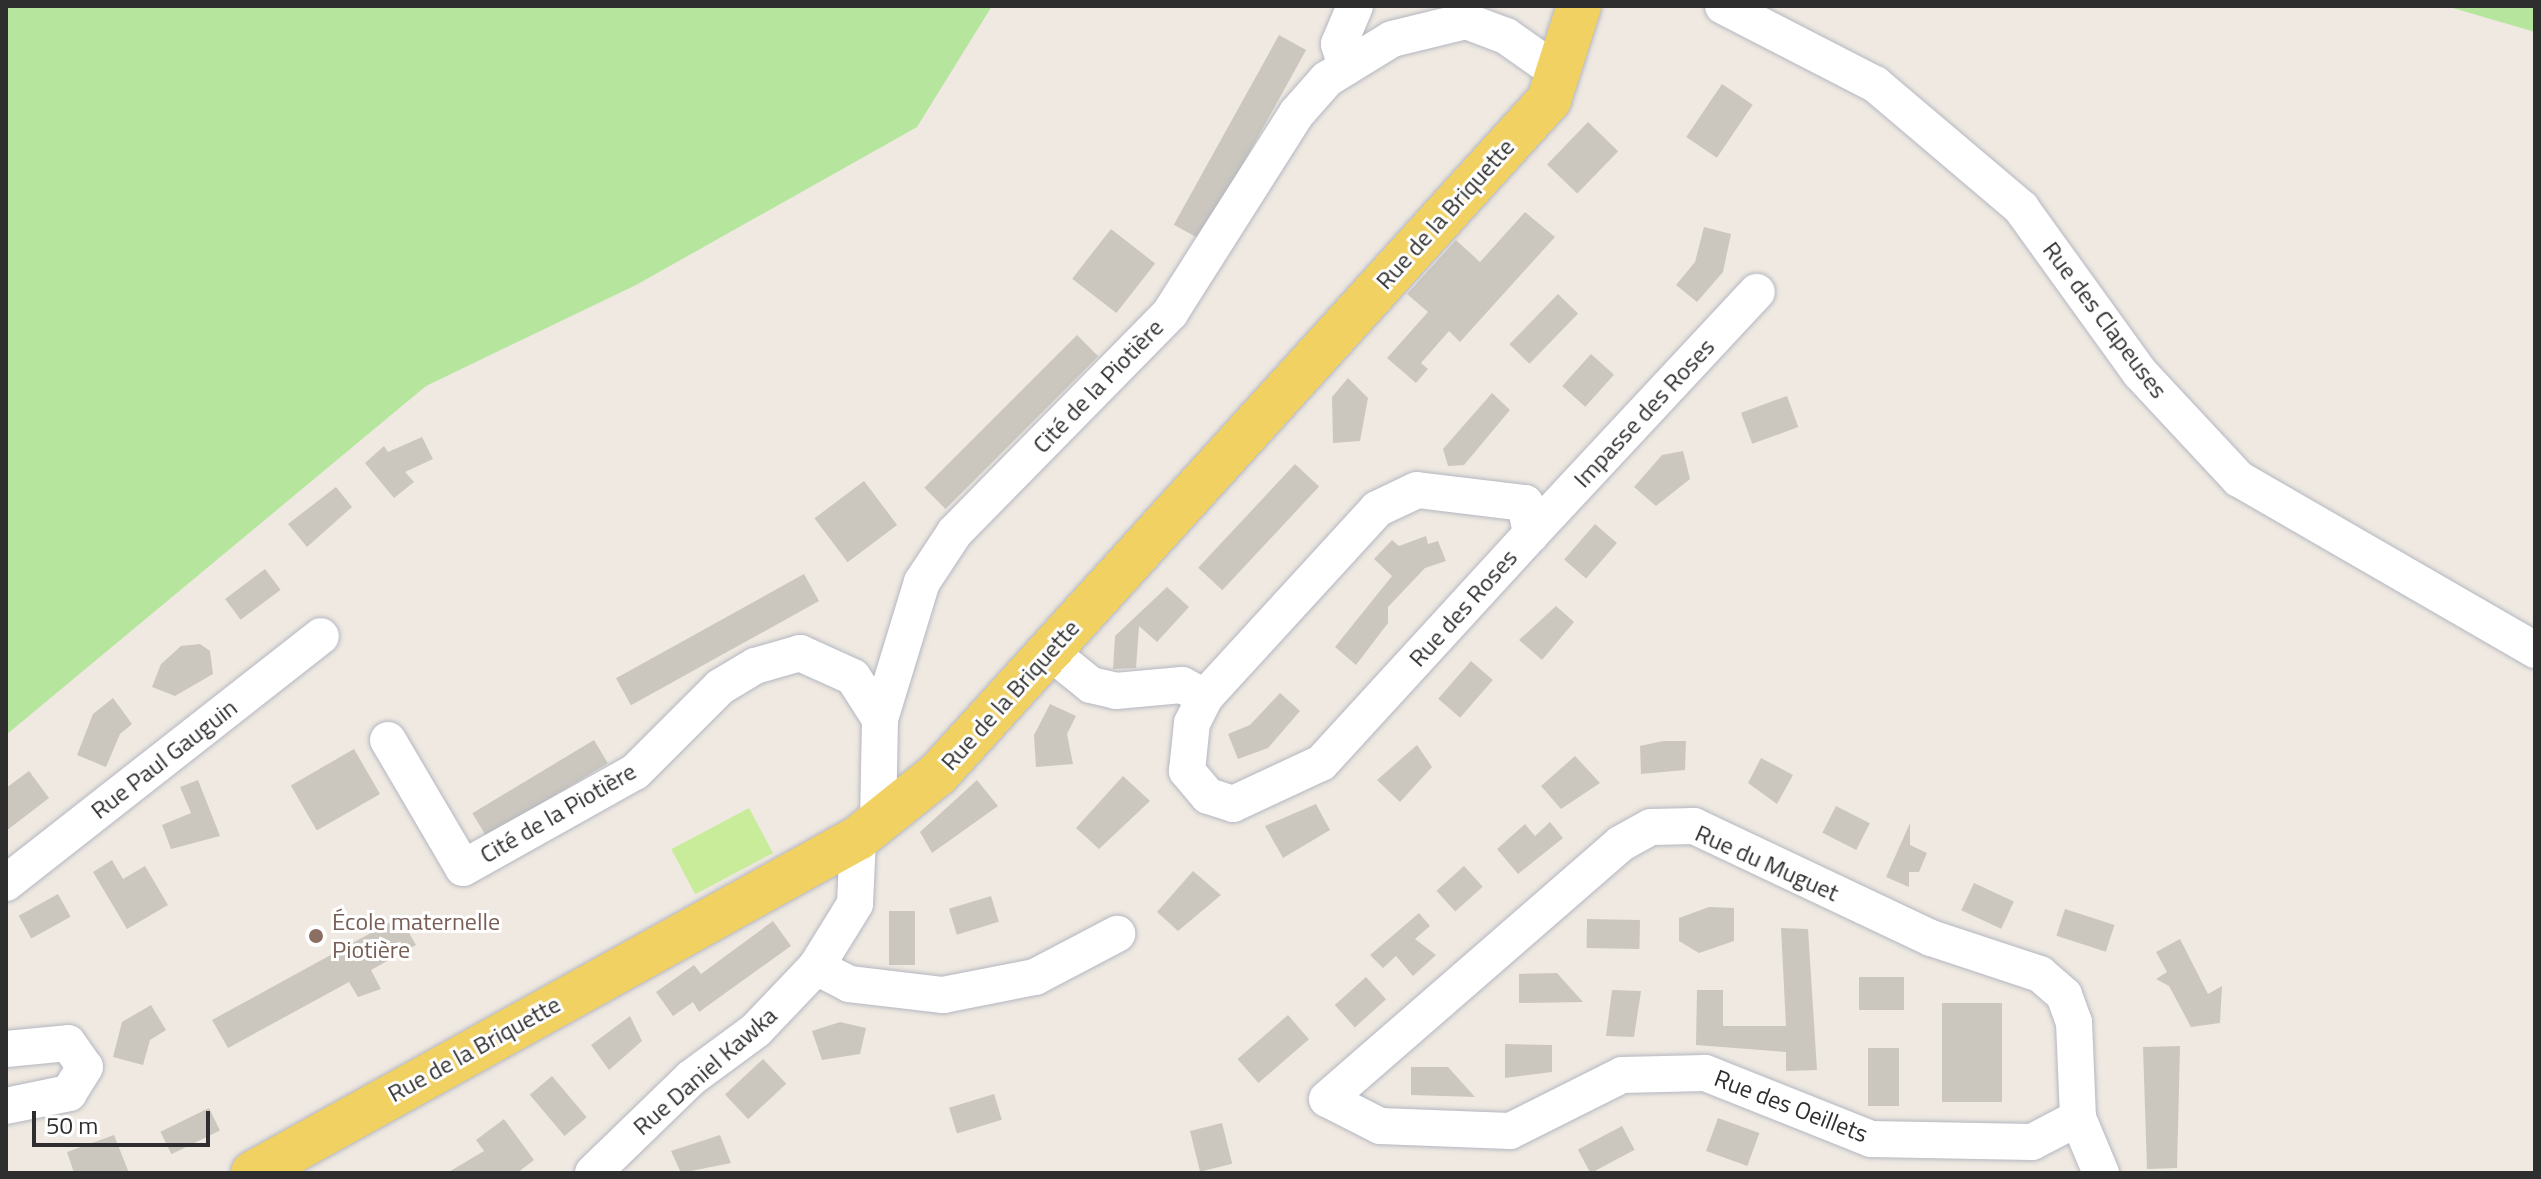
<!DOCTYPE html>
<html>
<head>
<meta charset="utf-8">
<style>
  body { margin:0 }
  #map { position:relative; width:2541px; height:1179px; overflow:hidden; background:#efe9e1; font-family:"Titillium Web",sans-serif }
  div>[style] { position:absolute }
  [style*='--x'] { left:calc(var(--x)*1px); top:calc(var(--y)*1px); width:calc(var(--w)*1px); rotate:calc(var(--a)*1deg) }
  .green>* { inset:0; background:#b6e59e }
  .pitch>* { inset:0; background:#c9ec9a; transform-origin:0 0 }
  .building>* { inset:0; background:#cbc7bf; transform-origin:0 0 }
  .roads { filter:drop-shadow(0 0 2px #b4b7c1) drop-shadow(0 0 2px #b4b7c1) }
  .minor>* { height:36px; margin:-18px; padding:0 18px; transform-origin:18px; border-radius:18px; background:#fff }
  .major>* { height:44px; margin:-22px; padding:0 22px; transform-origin:22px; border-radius:22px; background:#f2d163 }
  .dots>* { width:22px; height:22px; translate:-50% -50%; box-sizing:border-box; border:4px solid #fff; border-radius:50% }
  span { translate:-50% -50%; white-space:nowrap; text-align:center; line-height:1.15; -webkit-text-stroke:6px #fff; paint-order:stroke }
  .street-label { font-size:24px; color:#2e2e2e }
  .education-label { font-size:24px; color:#785e54 }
  .left { translate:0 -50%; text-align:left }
  .frame { position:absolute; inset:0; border:8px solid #2e2e2e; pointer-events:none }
  .scale { position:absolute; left:32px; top:1111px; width:178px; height:36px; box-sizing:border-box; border:4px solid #2e2e2e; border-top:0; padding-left:10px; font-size:24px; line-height:28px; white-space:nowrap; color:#2e2e2e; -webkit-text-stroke:6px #fff; paint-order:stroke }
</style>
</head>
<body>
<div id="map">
  <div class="green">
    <div style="clip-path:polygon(6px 6px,992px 6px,917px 127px,636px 285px,426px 386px,6px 735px)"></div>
    <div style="clip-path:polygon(2446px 6px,2535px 6px,2535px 32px)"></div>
  </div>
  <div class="pitch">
    <div style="left:749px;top:808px;width:51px;height:88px;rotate:62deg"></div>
  </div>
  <div class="building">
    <div style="left:1279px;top:35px;width:31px;height:217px;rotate:29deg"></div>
    <div style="left:1722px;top:84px;width:37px;height:64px;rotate:34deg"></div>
    <div style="left:1588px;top:122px;width:42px;height:59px;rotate:44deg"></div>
    <div style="clip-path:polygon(1525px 212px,1555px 237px,1460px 342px,1449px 331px,1421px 363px,1428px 369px,1416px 383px,1387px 358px,1428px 312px,1407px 294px,1456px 240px,1480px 262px)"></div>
    <div style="clip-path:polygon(1704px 227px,1731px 234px,1723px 272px,1697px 302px,1676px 285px,1695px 262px)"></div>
    <div style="left:1111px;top:229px;width:56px;height:63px;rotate:38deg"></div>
    <div style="left:1558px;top:294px;width:28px;height:70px;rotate:44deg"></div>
    <div style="left:1077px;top:335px;width:30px;height:216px;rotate:45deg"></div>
    <div style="left:1591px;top:354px;width:31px;height:43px;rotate:42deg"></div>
    <div style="clip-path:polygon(1348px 378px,1368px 398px,1360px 441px,1333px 443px,1332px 397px)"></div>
    <div style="clip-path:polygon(1492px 393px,1510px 410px,1464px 465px,1448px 466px,1443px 449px)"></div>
    <div style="left:1787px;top:396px;width:33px;height:49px;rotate:70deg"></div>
    <div style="clip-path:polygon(422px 437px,433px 459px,405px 472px,414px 482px,394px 498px,365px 463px,384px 446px,388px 452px)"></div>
    <div style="clip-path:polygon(1683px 451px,1690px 479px,1656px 506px,1634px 487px,1662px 455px)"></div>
    <div style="left:1295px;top:464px;width:33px;height:142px;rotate:43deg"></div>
    <div style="left:864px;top:481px;width:55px;height:62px;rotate:53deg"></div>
    <div style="clip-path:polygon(336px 487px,352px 507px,307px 547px,288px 524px)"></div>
    <div style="left:1595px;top:524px;width:29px;height:47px;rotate:41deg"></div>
    <div style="clip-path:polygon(1426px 536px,1428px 544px,1438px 541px,1446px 561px,1425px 568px,1388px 607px,1388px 623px,1356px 665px,1335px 647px,1392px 576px,1374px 559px,1392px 540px,1399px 546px)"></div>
    <div style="left:265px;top:569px;width:26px;height:50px;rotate:53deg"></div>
    <div style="left:804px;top:574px;width:31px;height:215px;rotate:61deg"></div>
    <div style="clip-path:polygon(1167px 587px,1189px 607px,1157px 642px,1139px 626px,1136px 668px,1113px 669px,1115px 636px)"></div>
    <div style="clip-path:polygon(1556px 606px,1574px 622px,1542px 660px,1519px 640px)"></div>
    <div style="clip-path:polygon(200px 644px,210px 651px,213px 674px,175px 696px,152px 687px,161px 664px,181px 646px)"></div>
    <div style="left:1471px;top:661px;width:29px;height:50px;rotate:41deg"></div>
    <div style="clip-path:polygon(1280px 693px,1300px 711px,1268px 748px,1238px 759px,1228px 734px,1250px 725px)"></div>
    <div style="clip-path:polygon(113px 698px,132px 724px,120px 734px,106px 767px,77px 755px,93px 714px)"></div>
    <div style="clip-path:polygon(1050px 704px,1076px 716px,1067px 734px,1073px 764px,1036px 767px,1034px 735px)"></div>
    <div style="left:594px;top:740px;width:27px;height:142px;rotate:59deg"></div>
    <div style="clip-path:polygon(1663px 741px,1686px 741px,1685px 770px,1641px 774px,1640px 746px)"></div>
    <div style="clip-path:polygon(1417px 745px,1432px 767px,1400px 802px,1377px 780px)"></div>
    <div style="left:354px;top:749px;width:52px;height:73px;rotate:60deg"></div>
    <div style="clip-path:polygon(1575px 756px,1600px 783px,1561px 809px,1541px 786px)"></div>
    <div style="clip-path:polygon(1761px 758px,1793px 775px,1777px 804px,1748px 783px)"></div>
    <div style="clip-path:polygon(29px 771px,49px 798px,6px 831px,6px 788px)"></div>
    <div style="clip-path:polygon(1123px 776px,1150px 801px,1099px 849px,1076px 828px)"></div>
    <div style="clip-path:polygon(198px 780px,220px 836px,171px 849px,162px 825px,191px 813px,180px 787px)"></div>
    <div style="clip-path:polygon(977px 780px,998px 806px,932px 853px,920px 832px)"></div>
    <div style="clip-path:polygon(1316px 804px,1330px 830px,1283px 858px,1265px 826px)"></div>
    <div style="left:1836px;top:806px;width:38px;height:30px;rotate:27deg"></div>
    <div style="clip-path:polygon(1550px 822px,1563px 838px,1518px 874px,1497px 849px,1525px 824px,1535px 836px)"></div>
    <div style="clip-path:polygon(1910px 823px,1910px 845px,1927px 853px,1919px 872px,1909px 872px,1909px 887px,1886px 877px)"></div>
    <div style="clip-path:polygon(112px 860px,123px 879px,145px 866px,168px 905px,127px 929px,93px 872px)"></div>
    <div style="left:1464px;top:866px;width:28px;height:37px;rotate:48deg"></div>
    <div style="clip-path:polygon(1193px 871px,1221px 895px,1178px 931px,1157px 912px)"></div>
    <div style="left:1974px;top:883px;width:44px;height:30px;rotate:25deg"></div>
    <div style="left:58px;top:894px;width:26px;height:45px;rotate:61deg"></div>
    <div style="left:991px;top:896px;width:27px;height:44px;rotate:73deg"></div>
    <div style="clip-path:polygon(1709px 907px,1734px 908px,1734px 941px,1699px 953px,1679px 941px,1679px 918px)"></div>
    <div style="left:2065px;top:909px;width:52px;height:28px;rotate:18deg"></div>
    <div style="left:889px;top:911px;width:26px;height:54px"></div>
    <div style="clip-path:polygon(1419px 913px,1430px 926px,1415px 939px,1436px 955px,1413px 976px,1396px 956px,1383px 968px,1370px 955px)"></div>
    <div style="clip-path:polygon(400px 917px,416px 945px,371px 970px,381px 989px,358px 997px,349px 982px,228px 1048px,212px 1020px)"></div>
    <div style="left:1587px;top:919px;width:53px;height:29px;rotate:1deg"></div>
    <div style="clip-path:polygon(773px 921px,791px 946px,699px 1012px,693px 1002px,673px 1016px,656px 992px,694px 965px,701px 974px)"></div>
    <div style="clip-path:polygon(1781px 928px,1808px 929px,1817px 1070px,1786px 1071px,1786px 1052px,1696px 1045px,1697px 990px,1723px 990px,1723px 1026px,1786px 1026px)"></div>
    <div style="clip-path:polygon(2180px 939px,2208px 994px,2222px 986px,2220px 1023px,2191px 1027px,2169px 986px,2156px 979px,2167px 972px,2156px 952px)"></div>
    <div style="clip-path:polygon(1557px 973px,1583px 1002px,1519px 1003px,1519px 974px)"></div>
    <div style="left:1366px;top:977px;width:30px;height:42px;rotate:48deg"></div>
    <div style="left:1859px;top:977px;width:45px;height:33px"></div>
    <div style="clip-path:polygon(1612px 990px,1641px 991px,1634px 1037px,1606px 1036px)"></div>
    <div style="left:1942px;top:1003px;width:60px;height:99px"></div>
    <div style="clip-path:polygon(151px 1005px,166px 1030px,150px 1040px,143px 1065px,113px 1057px,122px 1022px)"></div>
    <div style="left:1288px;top:1015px;width:32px;height:67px;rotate:49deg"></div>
    <div style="clip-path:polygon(630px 1016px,642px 1041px,609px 1070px,591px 1045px)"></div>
    <div style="clip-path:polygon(840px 1022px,866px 1028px,860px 1054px,822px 1060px,812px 1031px)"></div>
    <div style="clip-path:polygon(1505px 1044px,1552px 1045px,1552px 1072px,1505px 1078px)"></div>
    <div style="clip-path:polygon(2180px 1046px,2177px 1168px,2147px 1169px,2143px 1047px)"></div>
    <div style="left:1899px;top:1048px;width:58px;height:31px;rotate:90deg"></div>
    <div style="left:763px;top:1059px;width:34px;height:52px;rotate:47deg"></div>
    <div style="clip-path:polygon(1411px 1067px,1448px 1067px,1475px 1097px,1411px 1095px)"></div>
    <div style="left:552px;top:1076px;width:54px;height:29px;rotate:50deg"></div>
    <div style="left:994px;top:1094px;width:27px;height:47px;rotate:73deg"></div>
    <div style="left:209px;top:1108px;width:25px;height:54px;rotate:64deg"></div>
    <div style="left:1718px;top:1118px;width:44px;height:35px;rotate:20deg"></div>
    <div style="clip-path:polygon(504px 1119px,534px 1160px,517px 1173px,447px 1173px,484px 1151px,476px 1140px)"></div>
    <div style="left:1222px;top:1123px;width:42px;height:33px;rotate:76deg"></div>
    <div style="left:1622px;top:1126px;width:27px;height:50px;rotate:62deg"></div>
    <div style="clip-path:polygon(114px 1135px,129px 1173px,74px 1173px,67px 1152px)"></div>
    <div style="clip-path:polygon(720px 1135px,731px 1163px,681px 1173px,671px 1151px)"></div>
  </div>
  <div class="roads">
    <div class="minor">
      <div style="--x:1723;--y:6;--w:171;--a:27.2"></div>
      <div style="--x:1875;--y:84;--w:192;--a:40.3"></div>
      <div style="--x:2021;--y:208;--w:203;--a:54.2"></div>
      <div style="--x:2140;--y:373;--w:145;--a:47"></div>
      <div style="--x:2239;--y:479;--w:342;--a:30"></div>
      <div style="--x:1346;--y:67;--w:24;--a:-107"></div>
      <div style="--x:1339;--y:44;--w:41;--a:-67.2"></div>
      <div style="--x:1531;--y:534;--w:331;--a:-47"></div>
      <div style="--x:1050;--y:652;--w:53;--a:38.8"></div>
      <div style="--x:1091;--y:685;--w:26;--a:13"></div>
      <div style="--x:1116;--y:691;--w:66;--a:-5.2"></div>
      <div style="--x:1182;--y:685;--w:26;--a:28"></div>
      <div style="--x:1205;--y:697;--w:255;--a:-47.5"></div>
      <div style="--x:1377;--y:509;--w:44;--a:-25.4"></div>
      <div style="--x:1417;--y:490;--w:109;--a:6.9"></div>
      <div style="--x:1525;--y:503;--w:32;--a:79"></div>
      <div style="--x:1531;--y:534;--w:311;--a:132.5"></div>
      <div style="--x:1321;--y:763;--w:97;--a:155"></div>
      <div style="--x:1233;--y:804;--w:26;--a:-162"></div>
      <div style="--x:1208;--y:796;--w:33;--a:-130"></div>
      <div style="--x:1187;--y:771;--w:48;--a:-84.1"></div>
      <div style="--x:1192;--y:723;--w:29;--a:-63"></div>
      <div style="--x:880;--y:719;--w:143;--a:-73"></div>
      <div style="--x:922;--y:582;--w:60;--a:-56.6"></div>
      <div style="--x:955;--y:532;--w:307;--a:-45.5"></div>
      <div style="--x:1170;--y:313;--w:237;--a:-57.6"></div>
      <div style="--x:1297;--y:113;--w:45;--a:-48.6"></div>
      <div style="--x:1327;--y:79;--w:76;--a:-31.6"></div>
      <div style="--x:1392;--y:39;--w:76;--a:-13.7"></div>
      <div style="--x:1466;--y:21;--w:43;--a:20.6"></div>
      <div style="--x:1506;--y:36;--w:66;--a:35.1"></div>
      <div style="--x:388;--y:740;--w:148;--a:59.6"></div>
      <div style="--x:463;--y:868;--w:197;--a:-29.2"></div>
      <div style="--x:635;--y:772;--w:120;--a:-45"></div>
      <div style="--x:720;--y:687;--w:41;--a:-31"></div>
      <div style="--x:755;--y:666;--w:47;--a:-16.1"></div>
      <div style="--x:800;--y:653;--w:58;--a:24.4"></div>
      <div style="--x:853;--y:677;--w:50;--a:57.3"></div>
      <div style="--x:880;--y:719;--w:103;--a:91.1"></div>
      <div style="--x:858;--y:838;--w:66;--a:92.6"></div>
      <div style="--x:855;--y:904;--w:74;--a:121.8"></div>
      <div style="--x:816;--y:967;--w:37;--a:27"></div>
      <div style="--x:849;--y:984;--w:95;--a:6.7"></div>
      <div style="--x:943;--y:995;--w:94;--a:-11.1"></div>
      <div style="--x:1035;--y:977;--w:93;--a:-27.7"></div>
      <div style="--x:6;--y:883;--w:400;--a:-38.1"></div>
      <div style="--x:6;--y:1049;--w:62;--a:-5.5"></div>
      <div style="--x:68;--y:1043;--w:29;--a:55"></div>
      <div style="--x:85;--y:1067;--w:31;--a:122"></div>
      <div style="--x:69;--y:1093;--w:64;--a:168.3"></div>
      <div style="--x:2078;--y:1118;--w:52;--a:152.4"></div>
      <div style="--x:2032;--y:1142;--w:161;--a:-178.9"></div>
      <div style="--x:1871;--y:1139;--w:179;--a:-158.3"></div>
      <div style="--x:1705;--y:1073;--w:83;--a:178.6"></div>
      <div style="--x:1622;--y:1075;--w:125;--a:153.4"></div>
      <div style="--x:1510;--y:1131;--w:130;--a:-177.8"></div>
      <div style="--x:1380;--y:1126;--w:59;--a:-153"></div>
      <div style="--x:1327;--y:1099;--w:388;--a:-41"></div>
      <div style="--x:1620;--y:844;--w:35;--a:-29"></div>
      <div style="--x:1651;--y:827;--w:43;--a:-1.3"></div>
      <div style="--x:1694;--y:826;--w:262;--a:25.3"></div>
      <div style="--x:1931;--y:938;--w:115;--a:18.3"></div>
      <div style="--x:2040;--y:974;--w:32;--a:41"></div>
      <div style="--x:2064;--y:995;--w:29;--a:70"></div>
      <div style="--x:2074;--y:1022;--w:96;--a:87.6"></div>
      <div style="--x:2078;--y:1118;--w:60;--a:67.3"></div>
      <div style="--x:593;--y:1173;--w:136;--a:-44.1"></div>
      <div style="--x:691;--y:1078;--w:81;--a:-36.4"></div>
      <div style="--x:756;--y:1030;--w:87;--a:-46.4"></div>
    </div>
    <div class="major">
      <div style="--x:253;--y:1173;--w:692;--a:-28.97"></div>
      <div style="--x:858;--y:838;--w:102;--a:-38.7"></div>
      <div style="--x:938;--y:774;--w:910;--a:-47.81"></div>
      <div style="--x:1549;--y:100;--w:99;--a:-72.3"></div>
    </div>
  </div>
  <div class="dots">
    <div style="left:316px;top:936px;background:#8d6e63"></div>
  </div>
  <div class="street-label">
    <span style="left:1445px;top:214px;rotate:-48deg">Rue de la Briquette</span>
    <span style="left:2105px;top:320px;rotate:53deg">Rue des Clapeuses</span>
    <span style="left:1098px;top:386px;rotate:-46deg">Cité de la Piotière</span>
    <span style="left:1644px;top:413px;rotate:-47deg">Impasse des Roses</span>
    <span style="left:1463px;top:608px;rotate:-48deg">Rue des Roses</span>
    <span style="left:1010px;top:695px;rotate:-48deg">Rue de la Briquette</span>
    <span style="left:164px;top:759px;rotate:-38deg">Rue Paul Gauguin</span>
    <span style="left:558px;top:813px;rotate:-30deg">Cité de la Piotière</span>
    <span style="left:1767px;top:863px;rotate:24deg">Rue du Muguet</span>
    <span style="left:474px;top:1049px;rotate:-29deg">Rue de la Briquette</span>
    <span style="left:705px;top:1071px;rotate:-41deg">Rue Daniel Kawka</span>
    <span style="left:1791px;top:1106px;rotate:21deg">Rue des Oeillets</span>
  </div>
  <div class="education-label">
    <span class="left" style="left:332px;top:936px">École maternelle<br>Piotière</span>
  </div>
  <div class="frame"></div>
  <div class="scale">50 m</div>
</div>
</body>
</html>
